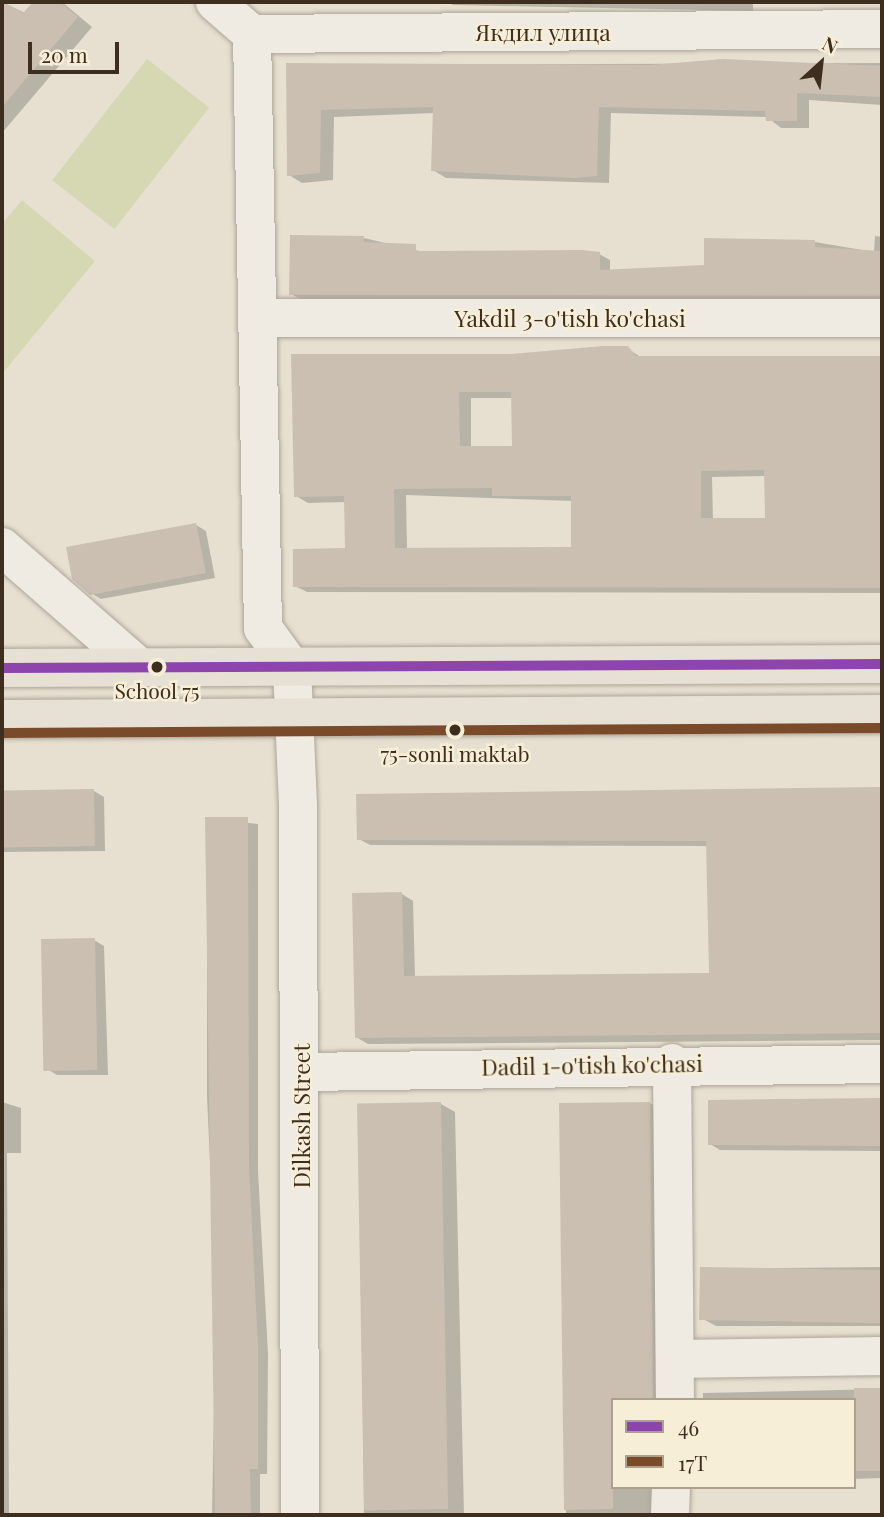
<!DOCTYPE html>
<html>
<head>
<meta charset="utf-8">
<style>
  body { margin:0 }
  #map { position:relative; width:884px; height:1517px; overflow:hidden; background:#e7e0d1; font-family:"Playfair Display",serif }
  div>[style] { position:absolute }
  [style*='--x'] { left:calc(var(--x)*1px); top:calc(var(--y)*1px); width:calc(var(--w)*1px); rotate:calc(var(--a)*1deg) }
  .green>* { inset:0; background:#d6d7b3; transform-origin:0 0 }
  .shadow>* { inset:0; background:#0003 }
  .building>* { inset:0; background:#cbbfb2; transform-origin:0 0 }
  .roads { filter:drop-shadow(0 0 2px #ada599) drop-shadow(0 0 2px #ada599) }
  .minor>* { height:38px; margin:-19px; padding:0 19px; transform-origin:19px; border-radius:19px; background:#efebe3 }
  .major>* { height:38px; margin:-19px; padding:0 19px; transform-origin:19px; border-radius:19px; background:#e6e1d4 }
  .bus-1>* { height:10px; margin:-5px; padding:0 5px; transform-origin:5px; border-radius:5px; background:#8e44ad }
  .bus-2>* { height:10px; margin:-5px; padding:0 5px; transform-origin:5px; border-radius:5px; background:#7a4b2a }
  .dots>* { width:19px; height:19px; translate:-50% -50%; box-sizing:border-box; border:4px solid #f7eed8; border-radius:50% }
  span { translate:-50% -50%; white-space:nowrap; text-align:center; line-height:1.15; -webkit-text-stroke:5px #f7eed8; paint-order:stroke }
  .bus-label { font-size:21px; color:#3d2e20 }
  .street-label { font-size:23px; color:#3d2e20 }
  .frame { position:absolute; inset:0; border:4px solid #3d2e20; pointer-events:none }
  .legend { position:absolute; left:611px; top:1398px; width:245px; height:91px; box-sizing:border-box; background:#f7eed8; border:2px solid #ada18e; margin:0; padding:9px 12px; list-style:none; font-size:21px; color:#3d2e20 }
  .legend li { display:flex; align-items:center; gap:14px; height:35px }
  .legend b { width:35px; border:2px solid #ada18e }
  .north { position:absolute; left:786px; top:28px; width:70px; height:70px; -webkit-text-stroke:5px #f7eed8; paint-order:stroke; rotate:27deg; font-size:19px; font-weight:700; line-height:28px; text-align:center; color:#3d2e20 }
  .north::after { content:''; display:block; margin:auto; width:24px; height:32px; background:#3d2e20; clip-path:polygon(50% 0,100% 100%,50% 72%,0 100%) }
  .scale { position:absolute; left:28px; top:42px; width:91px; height:32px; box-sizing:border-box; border:4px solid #3d2e20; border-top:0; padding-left:9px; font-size:21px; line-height:24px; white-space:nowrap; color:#3d2e20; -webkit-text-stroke:5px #f7eed8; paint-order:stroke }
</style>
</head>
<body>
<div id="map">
  <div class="green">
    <div style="left:147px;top:59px;width:79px;height:154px;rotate:38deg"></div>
    <div style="clip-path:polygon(22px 200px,95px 261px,2px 374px,2px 224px)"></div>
  </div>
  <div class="shadow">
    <div style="clip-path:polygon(2px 2px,25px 13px,35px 2px,62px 2px,92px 27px,2px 133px,2px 40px,8px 33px,2px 28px)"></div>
    <div style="clip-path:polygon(448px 2px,753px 2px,753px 11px,453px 5px)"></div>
    <div style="clip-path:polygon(882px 63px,882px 105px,809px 100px,809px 128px,781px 128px,767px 117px,611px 113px,609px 183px,446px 178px,433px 170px,434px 113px,334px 117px,333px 180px,302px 183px,289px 175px,288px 65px)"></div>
    <div style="clip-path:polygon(875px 236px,882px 237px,882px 303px,302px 300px,291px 294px,364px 238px,428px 253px,599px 254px,610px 260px,610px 271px,705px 267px,815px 242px,874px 252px)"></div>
    <div style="clip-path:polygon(evenodd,627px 348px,642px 358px,882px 356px,882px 593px,307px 592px,295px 586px,347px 550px,346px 502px,308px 503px,296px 496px,511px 356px,627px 348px,471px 398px,513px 398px,513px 447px,471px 448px,471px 398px,627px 348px,766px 476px,766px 520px,713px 520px,712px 477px,766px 476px,627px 348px,406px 495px,573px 501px,573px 548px,407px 550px,406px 495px)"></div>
    <div style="clip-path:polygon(196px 525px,206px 531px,215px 578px,101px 599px,91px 593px)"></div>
    <div style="clip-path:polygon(882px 788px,882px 1040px,368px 1044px,356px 1037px,402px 894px,413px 901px,415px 978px,711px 975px,708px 846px,370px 845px,359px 839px,358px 795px)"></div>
    <div style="clip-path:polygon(94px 791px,104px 797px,105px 851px,2px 852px,2px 792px)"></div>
    <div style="clip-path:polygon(207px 819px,258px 824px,258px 1171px,268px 1354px,267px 1474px,260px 1474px,260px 1515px,212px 1515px,216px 1292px,207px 1097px)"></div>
    <div style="clip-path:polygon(94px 940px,104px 946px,108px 1075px,57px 1075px,47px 1069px)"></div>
    <div style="clip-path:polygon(882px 1100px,882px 1151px,720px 1150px,710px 1144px,710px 1102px)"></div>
    <div style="clip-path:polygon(2px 1102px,21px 1108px,21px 1153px,7px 1153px,9px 1515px,2px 1515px)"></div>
    <div style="clip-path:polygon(650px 1103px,664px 1112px,671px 1400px,613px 1400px,613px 1487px,667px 1487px,662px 1515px,566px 1515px,560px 1105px)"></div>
    <div style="clip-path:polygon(441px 1104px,455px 1112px,464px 1515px,364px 1515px,359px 1105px)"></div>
    <div style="clip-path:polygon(882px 1267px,882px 1326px,716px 1326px,703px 1319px,702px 1269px)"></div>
    <div style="clip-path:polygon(882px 1389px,882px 1478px,854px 1479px,854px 1400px,703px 1400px,703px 1393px)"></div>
  </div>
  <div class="building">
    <div style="clip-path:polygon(2px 2px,23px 13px,33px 2px,60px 2px,78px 17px,2px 107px)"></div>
    <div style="clip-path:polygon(723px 59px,882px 66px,882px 97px,797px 93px,797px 121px,766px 121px,765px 111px,599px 107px,597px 176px,576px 178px,431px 171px,433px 107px,321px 110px,320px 173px,287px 176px,286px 63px,650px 65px)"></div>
    <div style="clip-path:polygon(290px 235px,364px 236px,364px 242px,416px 244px,416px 251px,582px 250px,600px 252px,600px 270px,704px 265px,704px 238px,815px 240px,815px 247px,882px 251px,882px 296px,289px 295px)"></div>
    <div style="clip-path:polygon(evenodd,603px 346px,628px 346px,636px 356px,882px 356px,882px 588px,293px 587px,293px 549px,345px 548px,344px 496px,294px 497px,291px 354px,511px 354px,603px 346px,459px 392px,511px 392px,512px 446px,460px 446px,459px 392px,603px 346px,764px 470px,765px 518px,701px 518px,701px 471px,764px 470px,603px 346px,492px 488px,492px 496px,571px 496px,571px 547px,395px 548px,394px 489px,492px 488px)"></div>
    <div style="clip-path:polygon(196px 523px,206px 573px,90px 595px,72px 579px,66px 547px)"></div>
    <div style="clip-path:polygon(882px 787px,882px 1033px,355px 1038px,352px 893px,402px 892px,404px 976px,709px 973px,706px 841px,357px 840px,356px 794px)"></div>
    <div style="left:94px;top:789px;width:57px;height:92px;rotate:89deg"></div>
    <div style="clip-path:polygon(205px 817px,248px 817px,249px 1165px,258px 1347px,258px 1469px,250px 1469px,251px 1515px,215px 1515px)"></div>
    <div style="left:95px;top:938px;width:132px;height:54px;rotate:89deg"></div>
    <div style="clip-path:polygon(877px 1098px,882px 1098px,882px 1146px,708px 1145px,708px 1100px)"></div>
    <div style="left:441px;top:1102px;width:407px;height:84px;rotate:89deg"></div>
    <div style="clip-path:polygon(650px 1102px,653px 1400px,613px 1400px,613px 1509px,564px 1510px,559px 1103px)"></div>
    <div style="left:700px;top:1267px;width:182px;height:53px;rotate:1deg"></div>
    <div style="left:882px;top:1388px;width:83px;height:28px;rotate:90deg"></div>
  </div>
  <div class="roads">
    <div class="minor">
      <div style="--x:215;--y:2;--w:49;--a:40.9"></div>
      <div style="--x:252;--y:34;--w:630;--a:-0.45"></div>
      <div style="--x:252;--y:34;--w:594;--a:88.94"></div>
      <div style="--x:263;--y:628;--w:49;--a:54.1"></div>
      <div style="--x:292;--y:668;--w:139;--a:87.5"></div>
      <div style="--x:298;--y:807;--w:708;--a:89.84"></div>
      <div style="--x:257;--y:318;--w:625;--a:0"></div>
      <div style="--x:2;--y:547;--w:179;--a:41.2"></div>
      <div style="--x:672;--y:1063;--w:337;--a:89.5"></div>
      <div style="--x:302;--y:1072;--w:580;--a:-0.79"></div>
      <div style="--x:677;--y:1359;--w:205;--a:-0.8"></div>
      <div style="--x:670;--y:1515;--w:28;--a:-88"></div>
    </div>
    <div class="major">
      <div style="--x:2;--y:668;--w:880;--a:-0.26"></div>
      <div style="--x:2;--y:719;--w:880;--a:-0.33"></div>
    </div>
  </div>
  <div class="bus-1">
    <div style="--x:2;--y:668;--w:880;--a:-0.26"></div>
  </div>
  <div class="bus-2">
    <div style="--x:2;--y:733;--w:880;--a:-0.33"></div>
  </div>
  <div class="dots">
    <div style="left:157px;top:667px;background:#3d2e20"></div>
    <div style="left:455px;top:730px;background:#3d2e20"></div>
  </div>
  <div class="bus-label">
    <span style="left:157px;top:690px">School 75</span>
    <span style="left:455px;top:753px">75-sonli maktab</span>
  </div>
  <div class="street-label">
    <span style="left:543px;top:32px">Якдил улица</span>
    <span style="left:570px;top:318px">Yakdil 3-o'tish ko'chasi</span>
    <span style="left:592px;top:1065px;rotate:-1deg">Dadil 1-o'tish ko'chasi</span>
    <span style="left:301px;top:1116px;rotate:-90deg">Dilkash Street</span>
  </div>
  <div class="frame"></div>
  <ul class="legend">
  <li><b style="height:9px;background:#8e44ad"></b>46</li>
  <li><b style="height:9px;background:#7a4b2a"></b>17T</li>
  </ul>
  <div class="north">N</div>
  <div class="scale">20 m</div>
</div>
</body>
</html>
